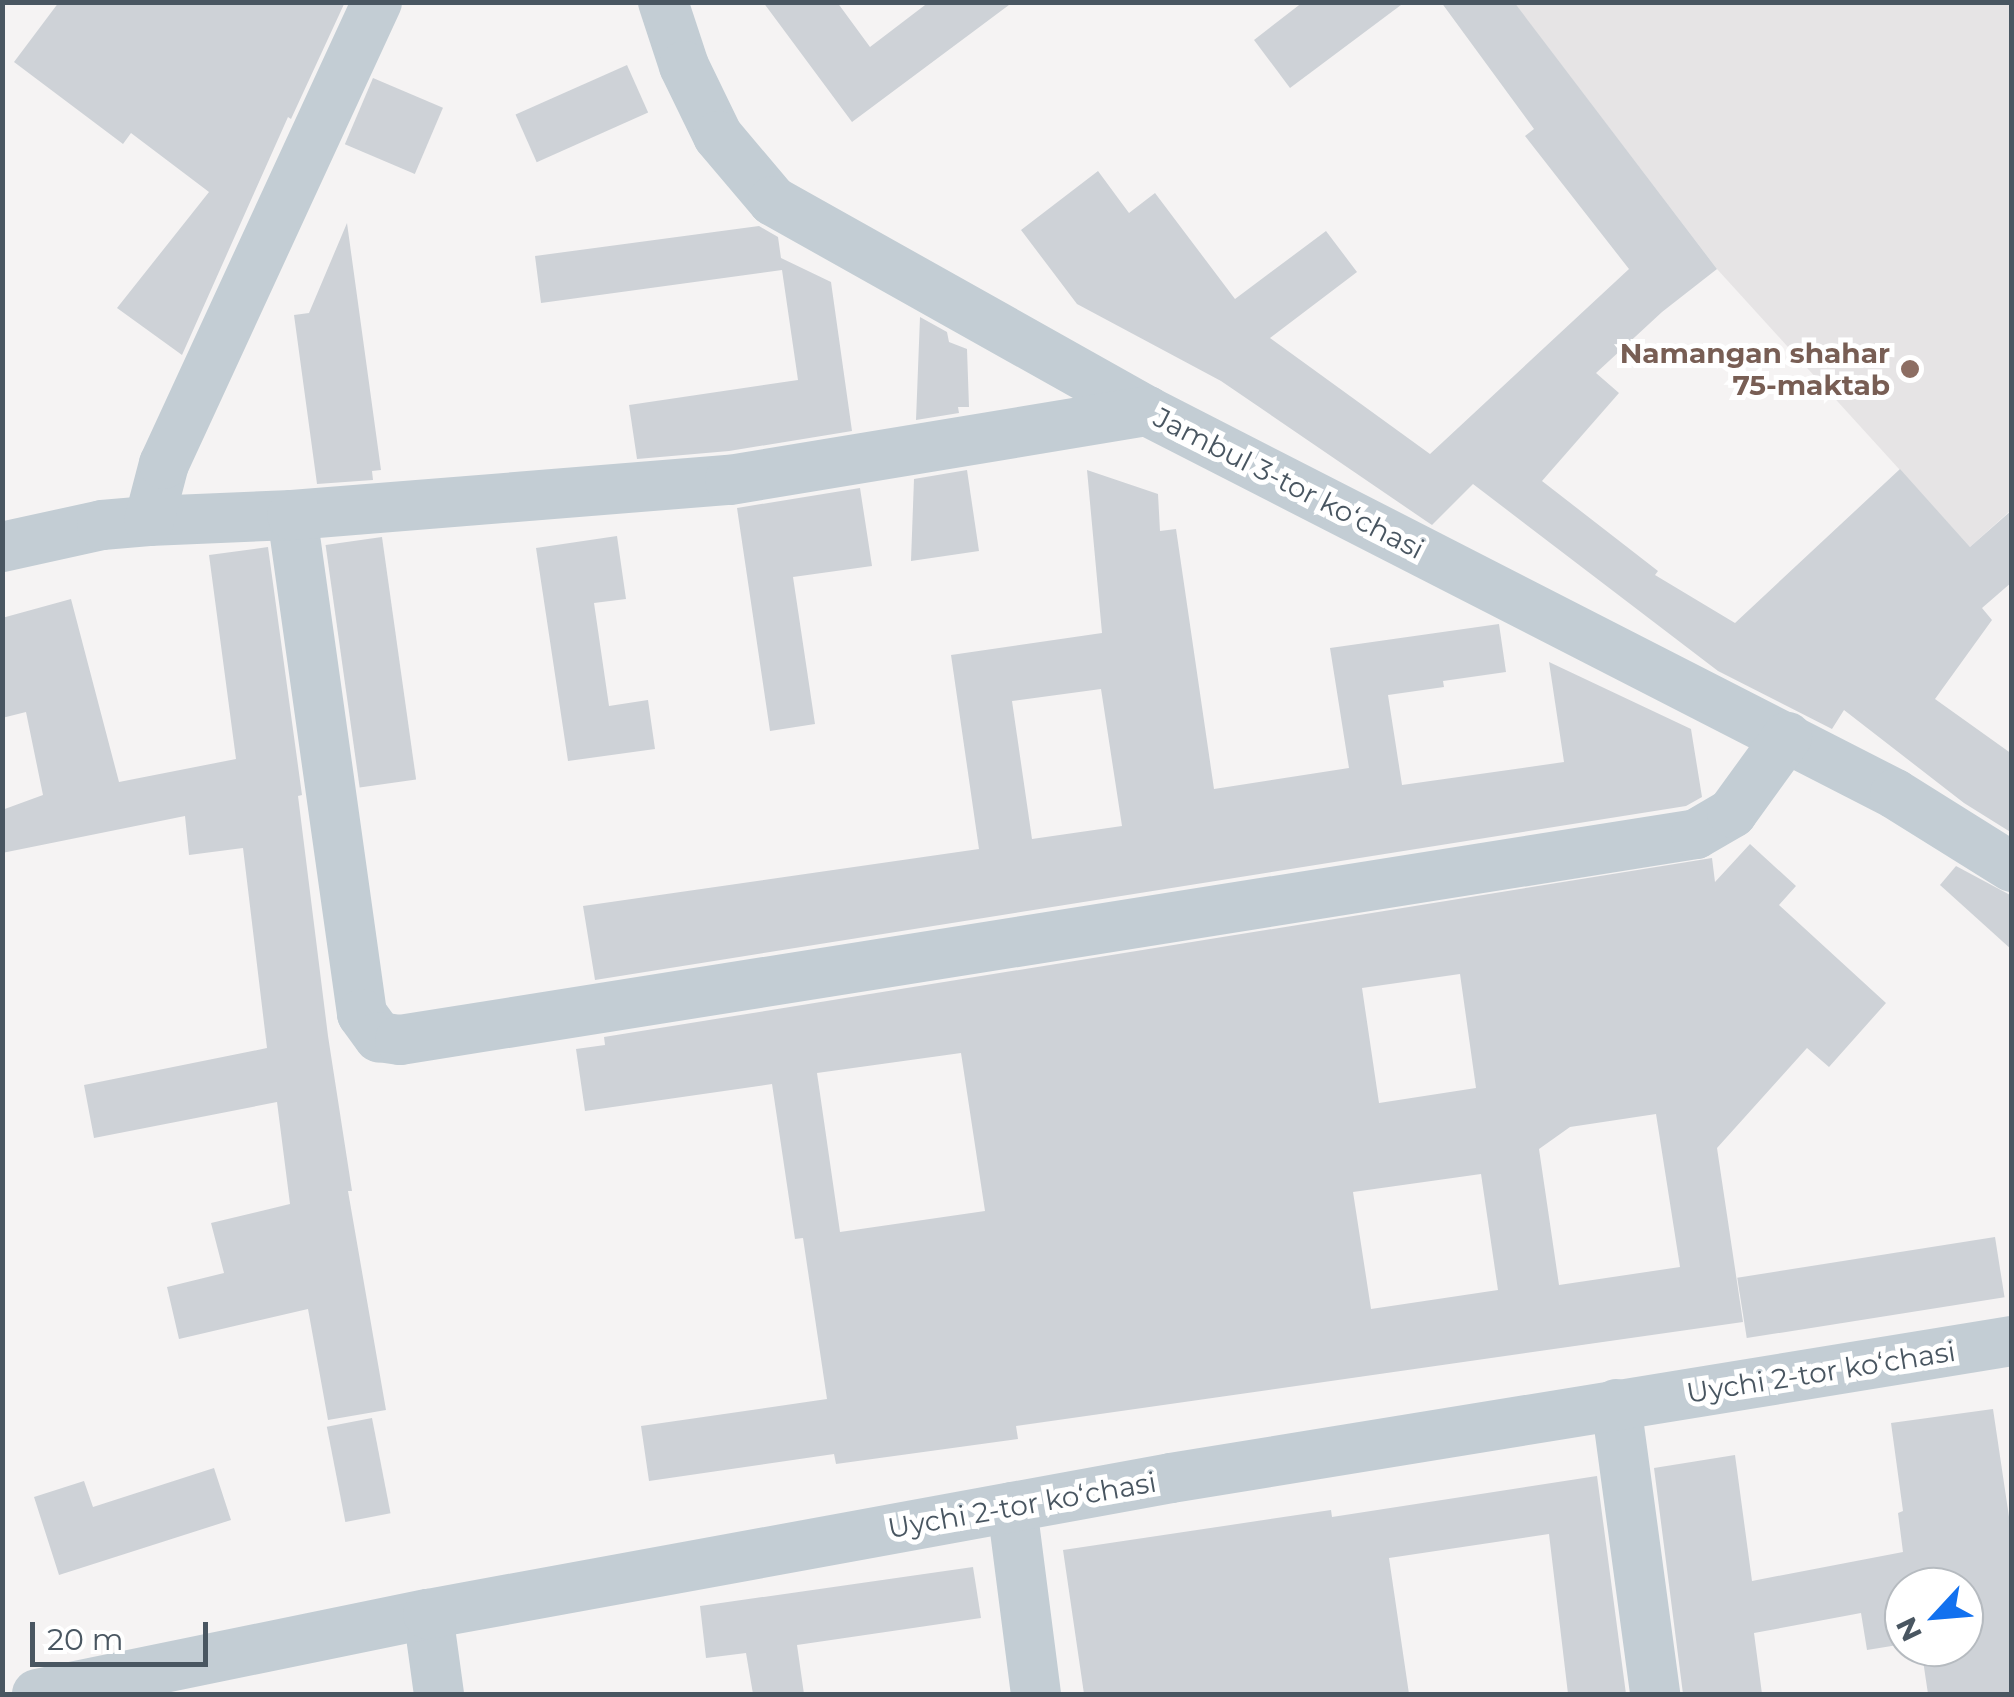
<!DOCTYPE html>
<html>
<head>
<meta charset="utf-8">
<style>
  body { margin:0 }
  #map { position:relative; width:2014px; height:1697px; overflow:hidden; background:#f5f3f3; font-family:Montserrat,sans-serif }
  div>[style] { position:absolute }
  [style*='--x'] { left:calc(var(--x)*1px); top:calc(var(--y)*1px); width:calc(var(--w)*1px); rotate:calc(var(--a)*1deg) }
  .education>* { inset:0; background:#e6e4e5 }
  .building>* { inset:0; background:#ced2d7; transform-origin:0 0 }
  .minor>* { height:50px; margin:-25px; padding:0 25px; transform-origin:25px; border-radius:25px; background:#c3cdd4 }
  .dots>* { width:28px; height:28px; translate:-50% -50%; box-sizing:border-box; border:5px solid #fff; border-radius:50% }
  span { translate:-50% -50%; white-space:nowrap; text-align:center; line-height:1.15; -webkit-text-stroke:10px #fff; paint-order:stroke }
  .education-label { font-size:28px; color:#785e54; font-weight:700 }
  .right { translate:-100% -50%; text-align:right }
  .street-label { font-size:28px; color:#495661 }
  .frame { position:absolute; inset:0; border:5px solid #495661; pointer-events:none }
  .north { position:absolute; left:1884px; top:1567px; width:100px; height:100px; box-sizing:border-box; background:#fff; border:2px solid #b6bbc0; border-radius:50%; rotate:244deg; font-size:28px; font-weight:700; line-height:40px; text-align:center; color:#495661 }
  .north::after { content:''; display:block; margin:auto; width:35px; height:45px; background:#1271ef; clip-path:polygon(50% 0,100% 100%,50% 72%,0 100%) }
  .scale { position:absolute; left:30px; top:1622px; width:178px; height:45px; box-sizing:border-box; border:5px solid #495661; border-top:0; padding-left:12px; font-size:30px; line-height:35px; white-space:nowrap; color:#495661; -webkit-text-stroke:8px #fff; paint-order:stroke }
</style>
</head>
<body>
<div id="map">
  <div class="education">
    <div style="clip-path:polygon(1514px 3px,2011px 3px,2011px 510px,1970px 547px,1717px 269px)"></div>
  </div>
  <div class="building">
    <div style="clip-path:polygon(59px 2px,345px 2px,291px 119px,288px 117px,182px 355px,117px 308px,209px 192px,131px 133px,123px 144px,14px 62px)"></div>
    <div style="clip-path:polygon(763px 2px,837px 2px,870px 47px,929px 2px,1013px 2px,852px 122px)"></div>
    <div style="clip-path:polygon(1303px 2px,1405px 2px,1290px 88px,1254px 40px)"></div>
    <div style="clip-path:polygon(1441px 2px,1514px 2px,1717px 269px,1662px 312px,1596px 373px,1619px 393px,1542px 481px,1658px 571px,1655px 575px,1735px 623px,1900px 469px,1970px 547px,2012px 510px,2012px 582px,1982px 608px,1992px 620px,1935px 699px,2012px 754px,2012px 833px,1964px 803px,1844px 710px,1832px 729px,1718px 671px,1473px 484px,1432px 525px,1426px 521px,1221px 381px,1077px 304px,1021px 230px,1098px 171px,1129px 213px,1155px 193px,1235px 299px,1326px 231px,1357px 272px,1270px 338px,1430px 454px,1629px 269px,1525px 136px,1534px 129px)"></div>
    <div style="left:627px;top:65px;width:52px;height:122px;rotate:66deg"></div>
    <div style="left:373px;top:78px;width:76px;height:72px;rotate:23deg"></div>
    <div style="clip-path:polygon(347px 223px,381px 470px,372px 471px,373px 480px,317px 484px,294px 315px,309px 313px)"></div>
    <div style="clip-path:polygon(759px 226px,778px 237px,781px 258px,831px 282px,852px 431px,729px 451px,637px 459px,629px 405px,798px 380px,782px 270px,541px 303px,535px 256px)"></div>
    <div style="clip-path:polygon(920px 317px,947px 332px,949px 342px,967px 349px,969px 407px,958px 407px,959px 413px,916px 420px)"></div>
    <div style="clip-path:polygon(967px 470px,979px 551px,911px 561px,914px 479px)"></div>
    <div style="clip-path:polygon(evenodd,1087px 470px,1158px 494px,1160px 531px,1176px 529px,1214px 789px,1349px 768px,1330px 648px,1499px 624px,1506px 672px,1443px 681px,1444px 687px,1388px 695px,1402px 785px,1564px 762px,1549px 662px,1691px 729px,1702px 797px,1686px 806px,595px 980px,583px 906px,979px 849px,951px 655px,1102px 633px,1087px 470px,1101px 689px,1122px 826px,1032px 839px,1012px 701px,1101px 689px)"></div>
    <div style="clip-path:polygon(860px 488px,872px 566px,793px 577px,815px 724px,770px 731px,737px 508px)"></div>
    <div style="clip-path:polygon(617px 536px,626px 599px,594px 603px,609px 706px,648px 700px,655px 749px,568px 761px,536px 548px)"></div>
    <div style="left:382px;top:537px;width:245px;height:57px;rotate:82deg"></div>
    <div style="clip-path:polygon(268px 547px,302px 795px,298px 796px,328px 1036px,352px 1191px,348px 1191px,386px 1410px,328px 1420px,308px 1309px,179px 1339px,167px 1287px,224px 1273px,211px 1223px,290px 1204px,277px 1102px,94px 1138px,84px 1085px,267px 1048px,243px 848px,189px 855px,185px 816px,2px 853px,2px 810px,43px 795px,26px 712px,2px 718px,2px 618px,71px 599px,119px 782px,236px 759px,209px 555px)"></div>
    <div style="clip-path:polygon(evenodd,1750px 844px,1796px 886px,1779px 905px,1886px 1003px,1829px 1067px,1807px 1048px,1717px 1148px,1743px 1322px,1016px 1426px,1018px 1439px,836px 1464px,834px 1454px,649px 1481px,641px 1426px,827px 1399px,803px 1238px,795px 1239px,772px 1084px,585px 1111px,576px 1049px,605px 1045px,604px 1037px,1712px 858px,1715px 882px,1750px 844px,1460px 974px,1476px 1088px,1379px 1103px,1362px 988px,1460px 974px,1750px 844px,961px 1053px,985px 1211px,840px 1232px,817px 1073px,961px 1053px,1750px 844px,1656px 1114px,1680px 1267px,1559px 1285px,1539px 1149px,1570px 1127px,1656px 1114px,1750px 844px,1481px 1174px,1498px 1290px,1371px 1309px,1353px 1192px,1481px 1174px)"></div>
    <div style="clip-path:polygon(1956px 866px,2012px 896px,2012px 950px,1940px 885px)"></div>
    <div style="left:1995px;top:1237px;width:61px;height:261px;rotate:81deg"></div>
    <div style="clip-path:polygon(1993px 1409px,2012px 1537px,2012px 1694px,1928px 1694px,1921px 1647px,1964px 1647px,1964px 1587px,1904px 1587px,1904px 1644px,1867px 1650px,1861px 1613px,1754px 1633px,1762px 1694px,1683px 1694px,1654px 1468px,1735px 1455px,1752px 1581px,1903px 1552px,1898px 1513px,1903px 1511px,1891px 1423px)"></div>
    <div style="left:372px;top:1418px;width:97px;height:46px;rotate:79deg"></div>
    <div style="clip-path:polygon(214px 1468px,231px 1520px,59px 1575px,34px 1497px,84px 1481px,93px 1507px)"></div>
    <div style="clip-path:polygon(1597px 1476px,1626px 1694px,1568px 1694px,1549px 1534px,1389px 1558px,1409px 1694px,1084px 1694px,1063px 1550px,1331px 1510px,1332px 1517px)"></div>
    <div style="clip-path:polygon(973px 1567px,981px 1618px,797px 1645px,804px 1694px,753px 1694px,746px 1653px,706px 1658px,700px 1606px)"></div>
  </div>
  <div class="minor">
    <div style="--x:663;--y:2;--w:67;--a:71.8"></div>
    <div style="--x:684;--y:66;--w:78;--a:64.1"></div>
    <div style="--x:718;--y:136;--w:85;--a:49.8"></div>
    <div style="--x:773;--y:201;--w:429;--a:29.3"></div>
    <div style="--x:1147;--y:411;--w:840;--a:27.11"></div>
    <div style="--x:1895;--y:794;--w:138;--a:32"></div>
    <div style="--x:292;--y:515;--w:504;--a:82.01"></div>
    <div style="--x:362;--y:1014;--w:29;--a:54"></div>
    <div style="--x:379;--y:1037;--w:21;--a:8"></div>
    <div style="--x:400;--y:1040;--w:1312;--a:-9.03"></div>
    <div style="--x:1696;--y:834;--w:42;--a:-30.3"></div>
    <div style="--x:1732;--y:813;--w:94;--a:-54.1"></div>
    <div style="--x:149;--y:521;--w:143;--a:-2.4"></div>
    <div style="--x:292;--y:515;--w:439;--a:-4.6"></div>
    <div style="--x:730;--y:480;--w:423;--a:-9.4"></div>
    <div style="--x:2;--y:547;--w:102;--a:-12.4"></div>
    <div style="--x:102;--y:525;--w:47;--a:-4.9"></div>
    <div style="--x:149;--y:521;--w:59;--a:-75.3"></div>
    <div style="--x:164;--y:464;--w:509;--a:-65.25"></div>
    <div style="--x:1616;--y:1404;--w:293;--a:82.3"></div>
    <div style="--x:1012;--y:1507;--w:189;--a:82.7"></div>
    <div style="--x:428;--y:1614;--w:81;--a:82.2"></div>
    <div style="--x:37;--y:1694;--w:399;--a:-11.6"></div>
    <div style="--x:428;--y:1614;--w:755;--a:-10.37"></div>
    <div style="--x:1171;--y:1478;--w:852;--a:-9.25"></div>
  </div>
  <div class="dots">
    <div style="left:1910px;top:369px;background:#8d6e63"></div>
  </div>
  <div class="education-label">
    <span class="right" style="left:1890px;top:369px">Namangan shahar<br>75-maktab</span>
  </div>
  <div class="street-label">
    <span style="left:1289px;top:483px;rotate:27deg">Jambul 3-tor koʻchasi</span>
    <span style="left:1821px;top:1372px;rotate:-9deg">Uychi 2-tor koʻchasi</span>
    <span style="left:1022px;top:1505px;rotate:-10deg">Uychi 2-tor koʻchasi</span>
  </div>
  <div class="frame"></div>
  <div class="north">N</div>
  <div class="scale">20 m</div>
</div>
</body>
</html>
